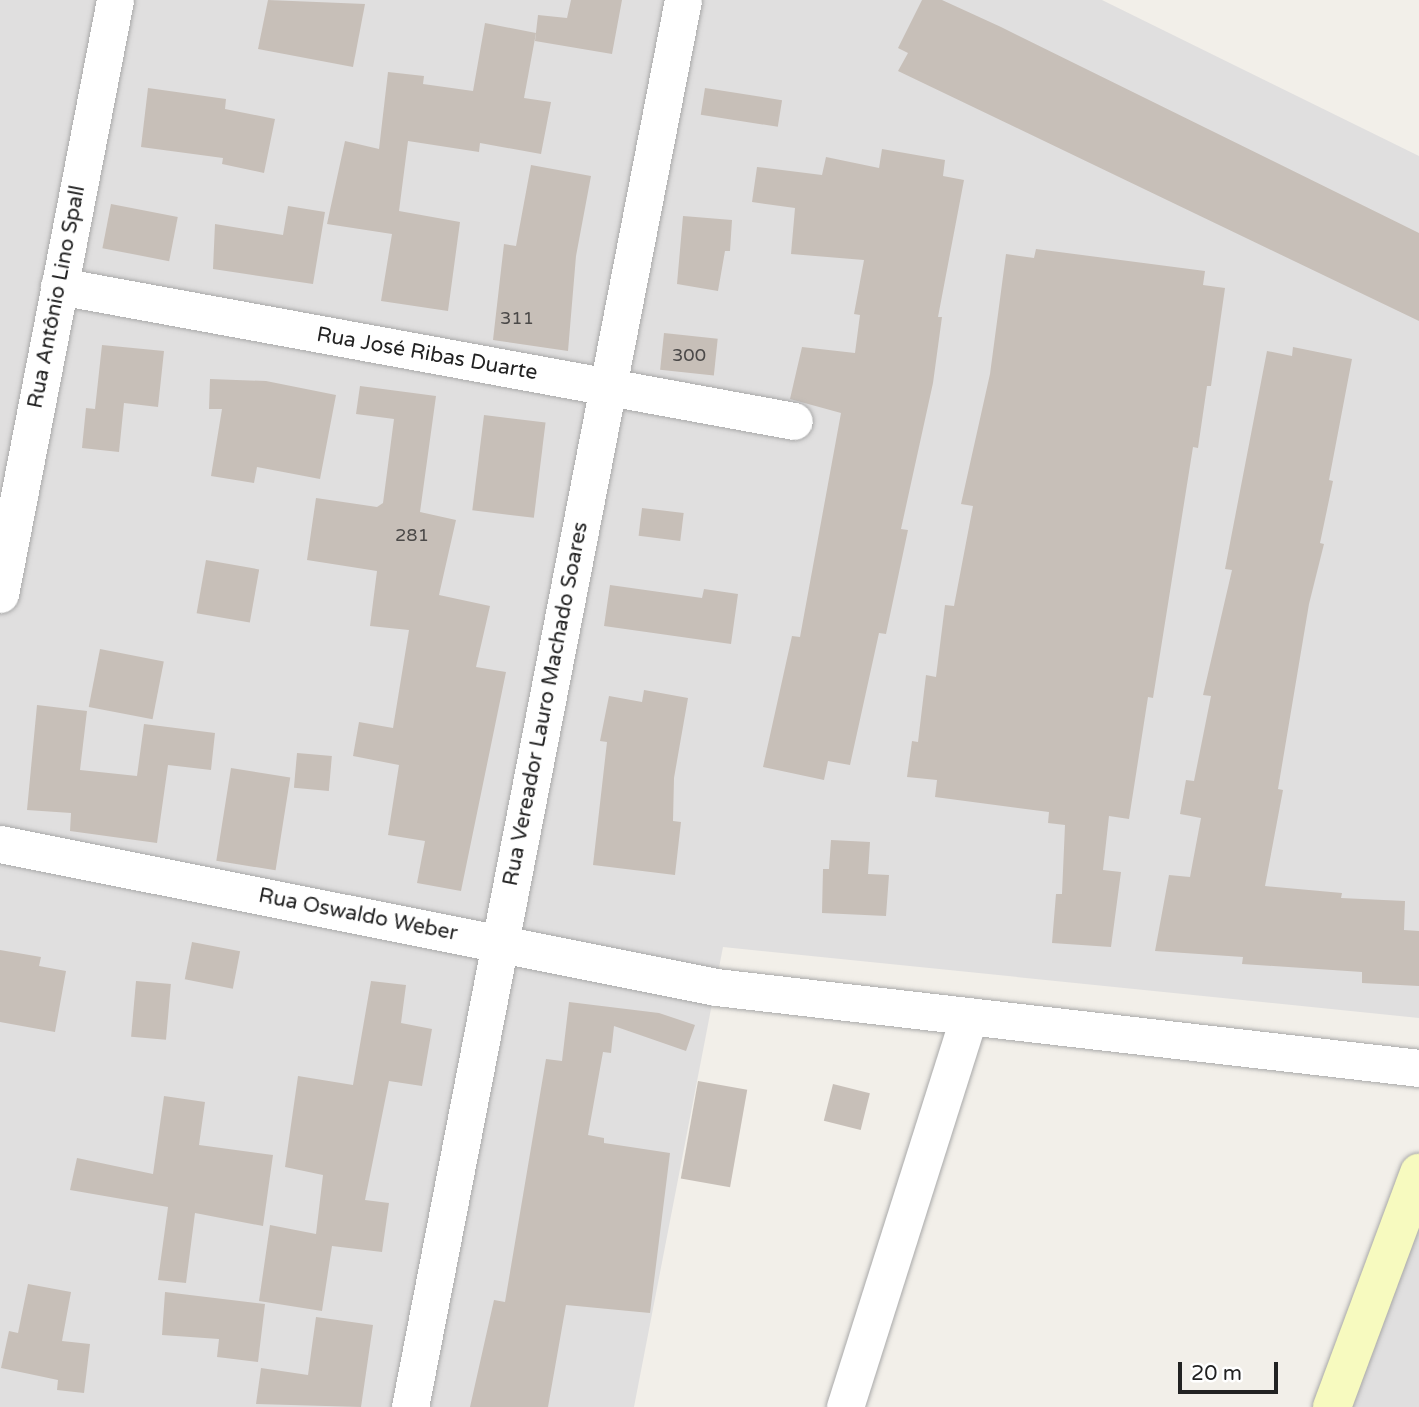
<!DOCTYPE html>
<html>
<head>
<meta charset="utf-8">
<style>
  body { margin:0 }
  #map { position:relative; width:1419px; height:1407px; overflow:hidden; background:#f2efe9; font-family:"Varela Round",sans-serif }
  div>[style] { position:absolute }
  [style*='--x'] { left:calc(var(--x)*1px); top:calc(var(--y)*1px); width:calc(var(--w)*1px); rotate:calc(var(--a)*1deg) }
  .residential>* { inset:0; background:#e0dfdf }
  .building>* { inset:0; background:#c7bfb8; transform-origin:0 0 }
  .roads { filter:drop-shadow(0 0 2px #a9a9a9) drop-shadow(0 0 2px #a9a9a9) }
  .street>* { height:37px; margin:-18.5px; padding:0 18.5px; transform-origin:18.5px; border-radius:18.5px; background:#fff }
  .secondary>* { height:38px; margin:-19px; padding:0 19px; transform-origin:19px; border-radius:19px; background:#f7fabf }
  span { translate:-50% -50%; white-space:nowrap; text-align:center; line-height:1.15; -webkit-text-stroke:7px #fff; paint-order:stroke }
  .number-label { font-size:18px; color:#4b4948 }
  .number-label span { -webkit-text-stroke-width:0 }
  .street-label { font-size:21px; color:#222 }
  .scale { position:absolute; left:1178px; top:1362px; width:100px; height:32px; box-sizing:border-box; border:4px solid #222; border-top:0; padding-left:9px; font-size:21px; line-height:24px; white-space:nowrap; color:#222; -webkit-text-stroke:5px #fff; paint-order:stroke }
</style>
</head>
<body>
<div id="map">
  <div class="residential">
    <div style="clip-path:polygon(0 0,1102px 0,1419px 156px,1419px 1018px,723px 947px,634px 1407px,0 1407px)"></div>
    <div style="clip-path:polygon(1419px 1173px,1419px 1407px,1332px 1407px)"></div>
  </div>
  <div class="building">
    <div style="clip-path:polygon(268px 0,365px 4px,353px 67px,258px 49px)"></div>
    <div style="clip-path:polygon(571px 0,622px 0,612px 54px,535px 41px,538px 15px,567px 18px)"></div>
    <div style="clip-path:polygon(922px 0,942px 0,1001px 27px,1419px 233px,1419px 321px,898px 71px,908px 53px,898px 48px)"></div>
    <div style="clip-path:polygon(485px 23px,536px 33px,524px 98px,551px 102px,541px 154px,480px 143px,479px 152px,408px 141px,399px 211px,460px 222px,448px 311px,381px 301px,392px 234px,327px 224px,345px 141px,379px 149px,388px 72px,424px 76px,423px 84px,473px 91px)"></div>
    <div style="clip-path:polygon(148px 88px,226px 99px,225px 109px,275px 119px,264px 173px,222px 164px,223px 158px,141px 147px)"></div>
    <div style="left:705px;top:88px;width:78px;height:27px;rotate:9deg"></div>
    <div style="clip-path:polygon(882px 149px,945px 160px,943px 176px,964px 180px,938px 317px,942px 317px,933px 383px,901px 529px,908px 530px,886px 634px,879px 633px,850px 765px,828px 761px,824px 780px,763px 767px,792px 636px,800px 637px,841px 413px,790px 399px,802px 347px,855px 353px,860px 315px,854px 314px,864px 260px,791px 254px,795px 208px,752px 202px,757px 167px,822px 175px,826px 157px,879px 168px)"></div>
    <div style="clip-path:polygon(531px 165px,591px 176px,576px 256px,568px 351px,493px 340px,504px 244px,516px 246px)"></div>
    <div style="left:111px;top:204px;width:68px;height:45px;rotate:11deg"></div>
    <div style="clip-path:polygon(288px 206px,325px 212px,313px 284px,213px 269px,215px 224px,283px 235px)"></div>
    <div style="clip-path:polygon(683px 216px,732px 220px,730px 251px,725px 251px,718px 291px,677px 284px)"></div>
    <div style="clip-path:polygon(1036px 249px,1205px 271px,1203px 285px,1225px 288px,1211px 386px,1207px 386px,1198px 448px,1193px 447px,1153px 698px,1148px 697px,1129px 819px,1109px 816px,1103px 870px,1121px 872px,1111px 947px,1052px 943px,1056px 894px,1062px 894px,1065px 825px,1048px 823px,1049px 812px,935px 797px,937px 780px,907px 777px,912px 741px,918px 742px,926px 675px,936px 677px,945px 605px,954px 606px,973px 506px,961px 504px,990px 374px,1006px 254px,1034px 258px)"></div>
    <div style="left:664px;top:333px;width:54px;height:37px;rotate:6deg"></div>
    <div style="clip-path:polygon(102px 345px,164px 351px,158px 407px,124px 403px,119px 452px,82px 448px,86px 408px,95px 409px)"></div>
    <div style="clip-path:polygon(1293px 347px,1352px 359px,1329px 480px,1333px 481px,1320px 543px,1324px 544px,1309px 604px,1278px 789px,1283px 790px,1265px 886px,1342px 893px,1341px 898px,1405px 901px,1404px 930px,1419px 931px,1419px 986px,1362px 983px,1362px 972px,1242px 964px,1243px 957px,1155px 951px,1169px 875px,1190px 877px,1201px 818px,1180px 814px,1186px 780px,1194px 781px,1211px 696px,1203px 695px,1232px 570px,1225px 569px,1267px 351px,1292px 356px)"></div>
    <div style="clip-path:polygon(210px 379px,266px 381px,336px 395px,320px 479px,257px 467px,254px 483px,211px 476px,222px 409px,209px 409px)"></div>
    <div style="clip-path:polygon(360px 386px,436px 396px,420px 512px,456px 520px,439px 595px,490px 606px,476px 667px,506px 672px,461px 891px,417px 883px,425px 841px,388px 835px,399px 765px,353px 756px,359px 722px,393px 728px,409px 630px,370px 626px,377px 571px,307px 560px,316px 498px,377px 507px,383px 503px,394px 419px,356px 414px)"></div>
    <div style="left:484px;top:415px;width:62px;height:96px;rotate:7deg"></div>
    <div style="left:642px;top:508px;width:42px;height:28px;rotate:7deg"></div>
    <div style="left:206px;top:560px;width:54px;height:54px;rotate:10deg"></div>
    <div style="clip-path:polygon(610px 585px,702px 598px,704px 589px,738px 594px,731px 644px,604px 626px)"></div>
    <div style="left:100px;top:649px;width:65px;height:59px;rotate:11deg"></div>
    <div style="clip-path:polygon(644px 690px,688px 698px,674px 778px,673px 821px,681px 822px,675px 875px,593px 865px,607px 742px,600px 741px,609px 696px,642px 702px)"></div>
    <div style="clip-path:polygon(37px 705px,87px 711px,80px 770px,137px 776px,144px 724px,215px 733px,211px 770px,168px 765px,157px 843px,70px 831px,71px 813px,27px 810px)"></div>
    <div style="left:297px;top:753px;width:35px;height:35px;rotate:5deg"></div>
    <div style="left:231px;top:768px;width:60px;height:94px;rotate:9deg"></div>
    <div style="clip-path:polygon(831px 840px,870px 842px,868px 874px,889px 875px,886px 916px,822px 913px,823px 869px,829px 869px)"></div>
    <div style="left:192px;top:942px;width:49px;height:38px;rotate:11deg"></div>
    <div style="clip-path:polygon(0 950px,41px 957px,39px 966px,66px 971px,55px 1032px,0 1022px)"></div>
    <div style="left:136px;top:981px;width:35px;height:56px;rotate:5deg"></div>
    <div style="clip-path:polygon(371px 981px,406px 985px,401px 1023px,432px 1029px,422px 1086px,389px 1081px,365px 1200px,389px 1203px,382px 1252px,332px 1246px,322px 1311px,259px 1301px,270px 1225px,316px 1234px,323px 1175px,285px 1167px,298px 1076px,353px 1085px)"></div>
    <div style="clip-path:polygon(569px 1002px,659px 1013px,695px 1025px,686px 1051px,614px 1026px,611px 1053px,603px 1052px,588px 1135px,604px 1138px,604px 1143px,670px 1153px,650px 1313px,566px 1305px,548px 1407px,470px 1407px,494px 1300px,505px 1302px,546px 1059px,562px 1061px)"></div>
    <div style="left:698px;top:1081px;width:50px;height:99px;rotate:10deg"></div>
    <div style="left:833px;top:1084px;width:38px;height:38px;rotate:14deg"></div>
    <div style="clip-path:polygon(164px 1096px,205px 1102px,199px 1145px,273px 1155px,263px 1226px,195px 1213px,186px 1283px,158px 1280px,168px 1207px,70px 1190px,77px 1158px,153px 1174px)"></div>
    <div style="clip-path:polygon(28px 1284px,71px 1292px,62px 1341px,90px 1344px,84px 1393px,57px 1390px,58px 1380px,1px 1368px,9px 1331px,18px 1333px)"></div>
    <div style="clip-path:polygon(165px 1292px,265px 1304px,258px 1362px,217px 1357px,219px 1339px,162px 1335px)"></div>
    <div style="clip-path:polygon(316px 1317px,373px 1325px,361px 1407px,256px 1404px,261px 1368px,308px 1375px)"></div>
  </div>
  <div class="roads">
    <div class="street">
      <div style="--x:59;--y:286;--w:747;--a:10.41"></div>
      <div style="--x:0;--y:594;--w:605;--a:-79.04"></div>
      <div style="--x:0;--y:844;--w:730;--a:11.29"></div>
      <div style="--x:716;--y:987;--w:708;--a:6.57"></div>
      <div style="--x:410;--y:1407;--w:1433;--a:-79.02"></div>
      <div style="--x:845;--y:1407;--w:410;--a:-72.4"></div>
    </div>
    <div class="secondary">
      <div style="--x:1332;--y:1407;--w:250;--a:-69.6"></div>
    </div>
  </div>
  <div class="number-label">
    <span style="left:517px;top:318px">311</span>
    <span style="left:689px;top:355px">300</span>
    <span style="left:412px;top:535px">281</span>
  </div>
  <div class="street-label">
    <span style="left:57px;top:297px;rotate:-79deg">Rua Antônio Lino Spall</span>
    <span style="left:427px;top:354px;rotate:10deg">Rua José Ribas Duarte</span>
    <span style="left:546px;top:704px;rotate:-79deg">Rua Vereador Lauro Machado Soares</span>
    <span style="left:358px;top:915px;rotate:11deg">Rua Oswaldo Weber</span>
  </div>
  <div class="scale">20 m</div>
</div>
</body>
</html>
